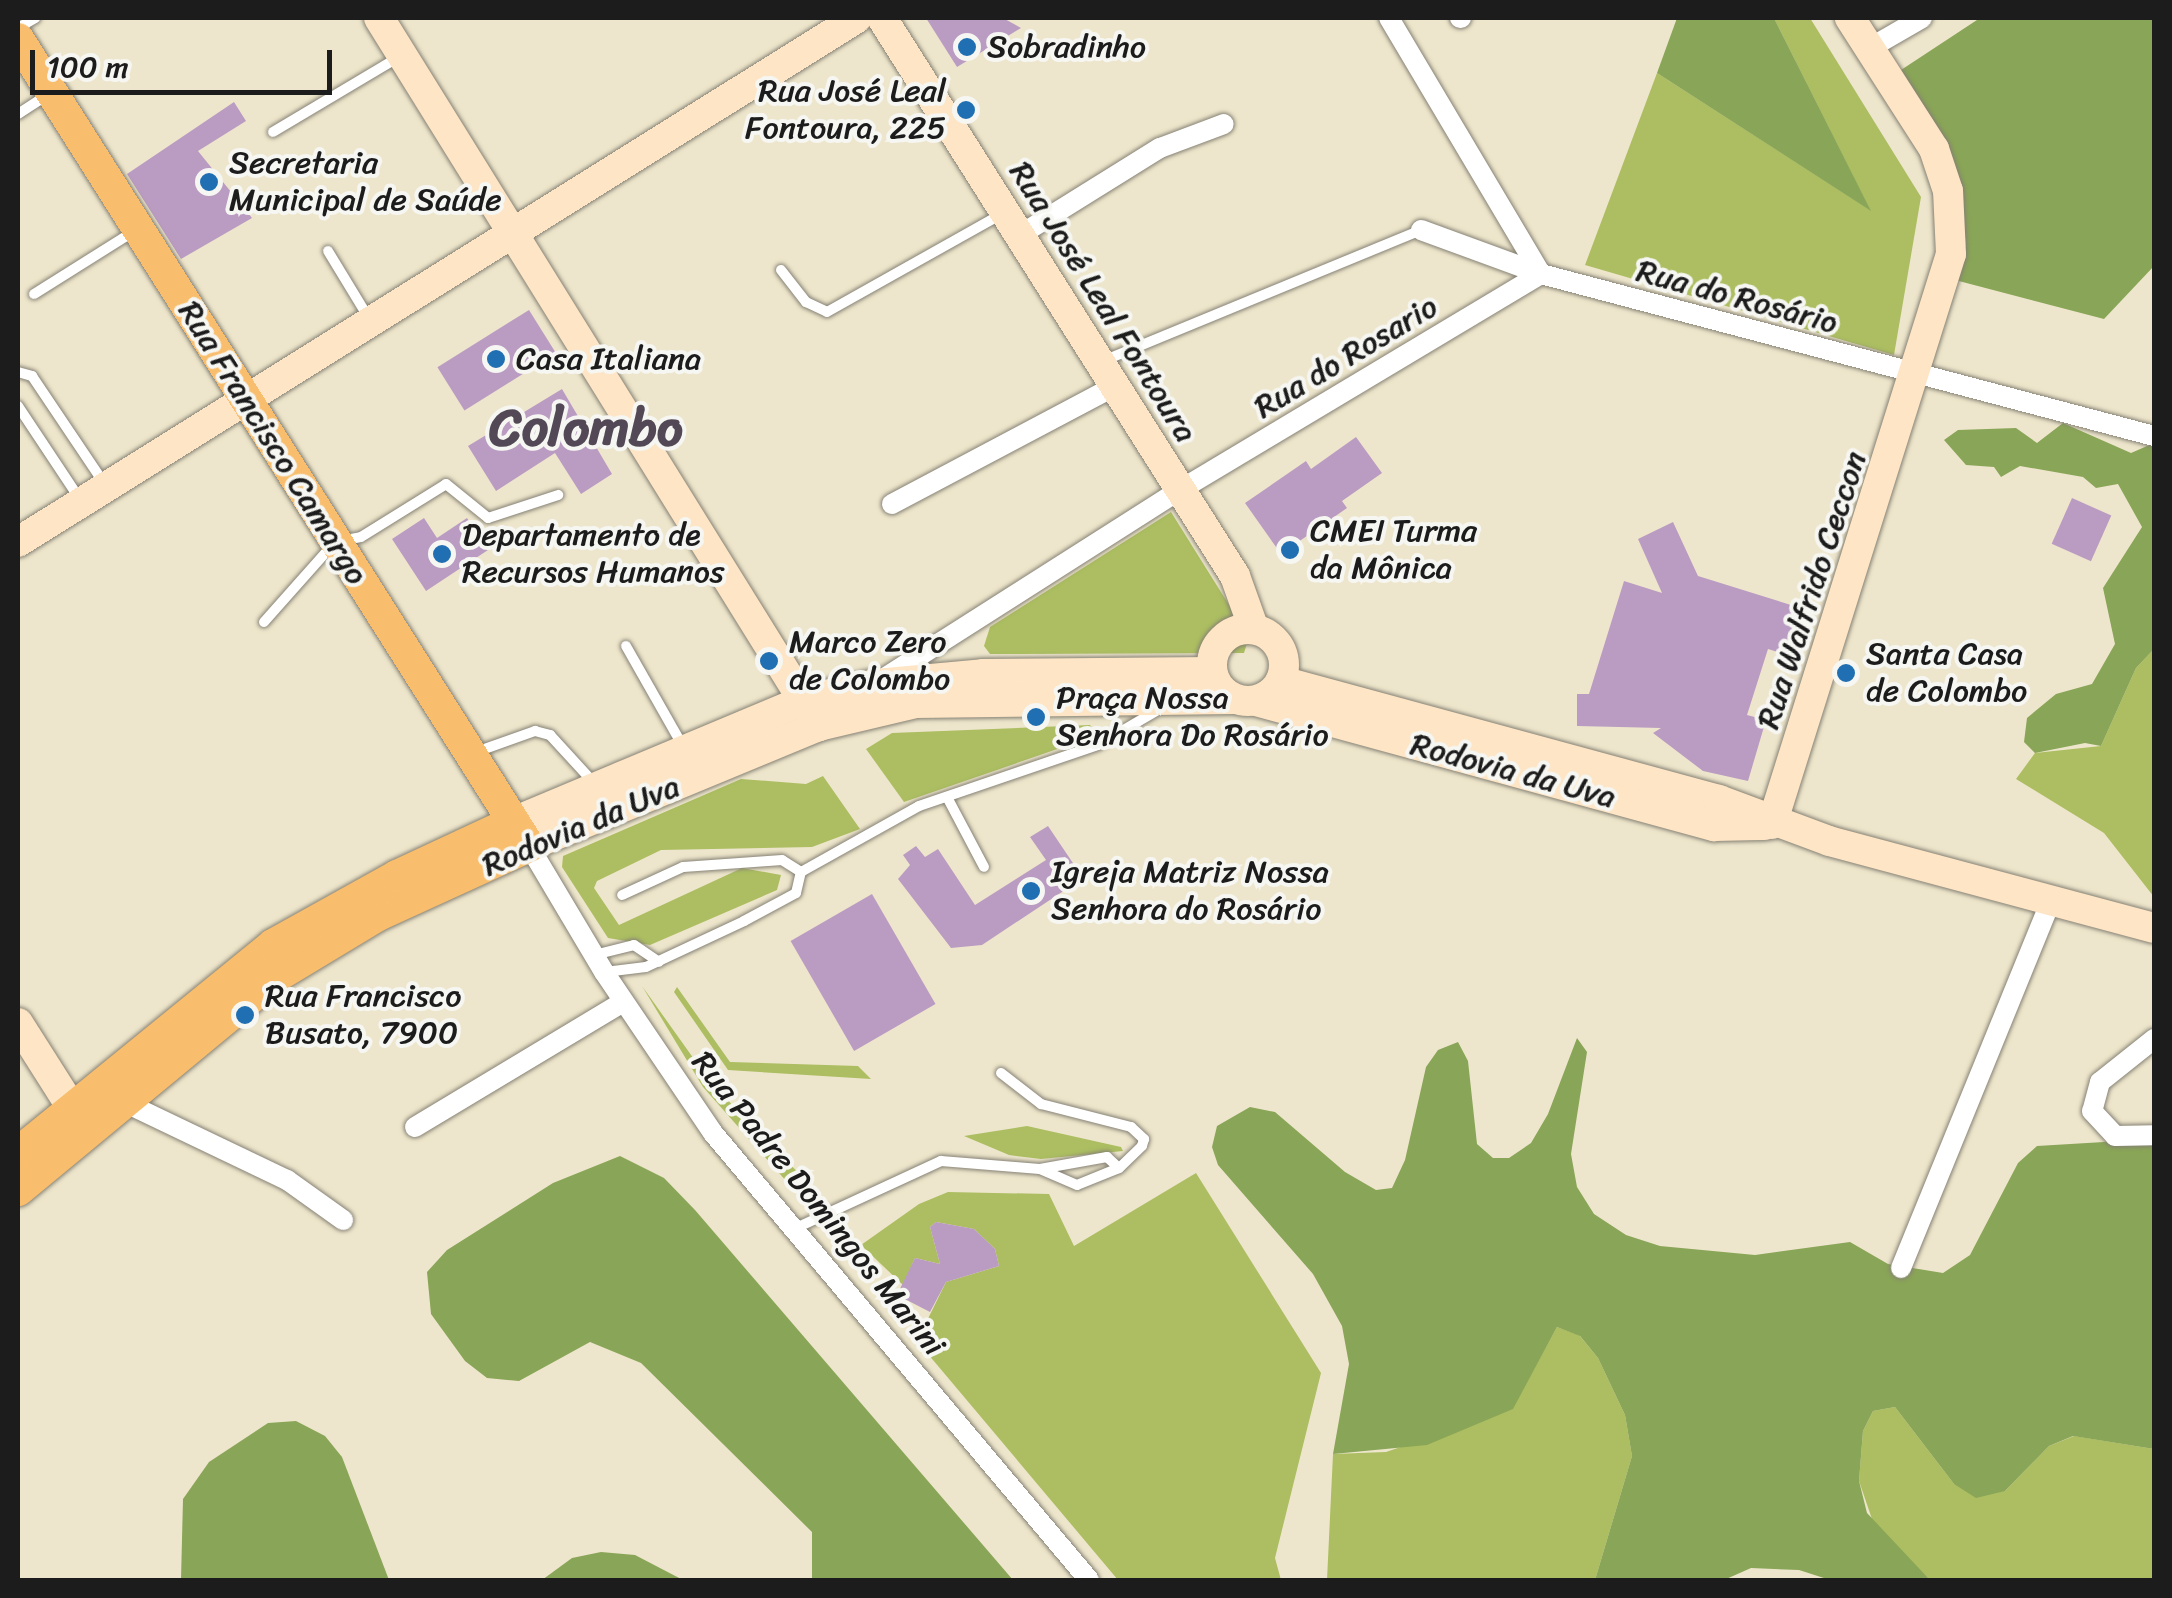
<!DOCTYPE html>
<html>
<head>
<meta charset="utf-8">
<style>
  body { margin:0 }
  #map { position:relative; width:2172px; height:1598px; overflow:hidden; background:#eee6cc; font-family:Sriracha,sans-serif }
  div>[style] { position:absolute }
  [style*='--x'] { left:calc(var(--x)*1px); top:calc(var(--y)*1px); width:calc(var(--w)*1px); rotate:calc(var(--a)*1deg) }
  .green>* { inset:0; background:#acbe61 }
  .forest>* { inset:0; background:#89a557 }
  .building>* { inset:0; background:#ba9cc2; transform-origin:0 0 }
  .roads { filter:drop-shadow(0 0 2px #858174) drop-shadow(0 0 2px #858174) }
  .lane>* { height:10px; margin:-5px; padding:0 5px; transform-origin:5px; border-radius:5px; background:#fff }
  .street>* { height:20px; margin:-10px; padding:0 10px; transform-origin:10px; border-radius:10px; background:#fff }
  .secondary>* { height:30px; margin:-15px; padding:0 15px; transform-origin:15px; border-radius:15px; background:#fde5c5 }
  .secondary>.ring { margin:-15px; padding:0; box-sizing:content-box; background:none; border:30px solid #fde5c5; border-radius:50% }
  .primary>* { height:32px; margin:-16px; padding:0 16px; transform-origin:16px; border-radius:16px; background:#f9be6d }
  .dots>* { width:28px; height:28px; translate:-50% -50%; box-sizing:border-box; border:5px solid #f6f6f2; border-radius:50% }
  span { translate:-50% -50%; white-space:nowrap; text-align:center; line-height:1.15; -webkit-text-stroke:8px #f6f6f2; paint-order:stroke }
  .poi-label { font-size:32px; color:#1c1c1c }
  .left { translate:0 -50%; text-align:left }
  .right { translate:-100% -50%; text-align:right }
  .street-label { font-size:32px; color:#1c1c1c }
  .town-label { font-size:52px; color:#534956; font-weight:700 }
  .frame { position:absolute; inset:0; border:20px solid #1c1c1c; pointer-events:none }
  .scale { position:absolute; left:30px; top:50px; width:302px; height:45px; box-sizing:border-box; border:5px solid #1c1c1c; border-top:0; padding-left:12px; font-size:30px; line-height:35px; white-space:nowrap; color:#1c1c1c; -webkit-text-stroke:8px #f6f6f2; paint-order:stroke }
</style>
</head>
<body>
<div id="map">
  <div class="green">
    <div style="clip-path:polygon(1774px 18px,1810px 18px,1921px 197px,1894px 355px,1585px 265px,1657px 73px,1870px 210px)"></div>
    <div style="clip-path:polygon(1171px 512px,1249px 637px,1244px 653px,990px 654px,984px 646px,990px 627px)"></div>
    <div style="clip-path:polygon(2154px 649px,2154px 897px,2104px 833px,2016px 779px,2035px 753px,2101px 746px,2136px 668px)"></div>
    <div style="clip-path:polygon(1090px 725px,1098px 735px,904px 802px,866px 749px,892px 733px)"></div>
    <div style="clip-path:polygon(823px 776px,860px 829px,812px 847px,661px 850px,597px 881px,594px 888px,619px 925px,742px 868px,781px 875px,777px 890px,650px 945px,608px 938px,562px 867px,563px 856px,741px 779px,806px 784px)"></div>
    <div style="clip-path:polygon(642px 986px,711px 1083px,813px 1188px,802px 1199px,703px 1087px)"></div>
    <div style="clip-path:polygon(677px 987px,730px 1062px,858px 1066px,871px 1079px,728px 1070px,674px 992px)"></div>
    <div style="clip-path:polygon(1027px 1126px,1121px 1147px,1123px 1151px,1041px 1159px,1009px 1155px,964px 1136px)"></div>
    <div style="clip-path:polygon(1196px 1173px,1321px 1373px,1275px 1558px,1281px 1580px,1118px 1580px,917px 1341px,946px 1282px,999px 1266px,995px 1249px,974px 1229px,936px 1222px,930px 1227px,940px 1264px,915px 1258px,903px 1285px,861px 1245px,919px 1204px,948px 1192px,1049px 1194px,1074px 1246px)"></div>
    <div style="clip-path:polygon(1557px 1327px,1579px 1335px,1598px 1358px,1625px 1415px,1632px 1456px,1595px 1580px,1327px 1580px,1333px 1454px,1386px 1452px,1512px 1409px)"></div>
    <div style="clip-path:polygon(1895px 1407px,1954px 1484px,2005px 1491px,2049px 1446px,2074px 1436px,2154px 1449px,2154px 1580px,1930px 1580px,1875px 1528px,1859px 1481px,1863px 1431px,1873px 1411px)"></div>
  </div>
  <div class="forest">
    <div style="clip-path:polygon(1677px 18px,1774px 18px,1871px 211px,1657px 73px)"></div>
    <div style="clip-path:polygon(1980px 18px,2154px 18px,2154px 266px,2104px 319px,1955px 280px,1966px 244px,1956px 174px,1901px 70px)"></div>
    <div style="clip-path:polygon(2063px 423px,2131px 453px,2154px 443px,2154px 649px,2136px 668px,2101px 746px,2085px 743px,2035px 753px,2024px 742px,2027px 718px,2056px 694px,2092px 684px,2115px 644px,2103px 588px,2142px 527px,2118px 484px,2096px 488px,2083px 477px,2020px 466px,2001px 477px,1994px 467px,1966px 465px,1944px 440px,1958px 430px,2016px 428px,2037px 443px)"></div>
    <div style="clip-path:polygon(1577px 1038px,1587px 1052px,1571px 1154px,1577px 1187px,1594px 1214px,1626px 1235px,1660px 1246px,1755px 1255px,1850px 1242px,1888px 1264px,1943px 1273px,1970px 1255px,2018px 1163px,2037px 1146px,2154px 1139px,2154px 1449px,2073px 1436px,2049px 1446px,2005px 1491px,1976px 1498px,1954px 1484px,1895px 1407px,1873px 1411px,1863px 1431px,1859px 1481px,1867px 1513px,1930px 1580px,1830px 1580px,1799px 1570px,1751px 1568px,1724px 1580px,1595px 1580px,1632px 1456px,1625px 1415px,1598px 1358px,1580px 1336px,1557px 1327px,1513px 1409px,1427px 1445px,1333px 1454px,1349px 1364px,1342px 1326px,1313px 1274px,1218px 1165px,1212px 1147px,1217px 1126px,1250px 1107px,1275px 1112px,1345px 1172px,1376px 1190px,1392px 1188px,1405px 1160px,1426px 1067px,1438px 1050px,1458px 1042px,1468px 1061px,1477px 1144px,1493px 1158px,1509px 1158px,1531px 1143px,1548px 1114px)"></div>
    <div style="clip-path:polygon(620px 1156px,664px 1178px,695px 1210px,1013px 1580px,812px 1580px,812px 1532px,641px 1363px,590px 1342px,519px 1381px,487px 1378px,465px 1361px,431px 1314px,427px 1272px,447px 1250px,553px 1183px)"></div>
    <div style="clip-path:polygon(296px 1421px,325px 1436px,342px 1457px,389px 1580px,181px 1580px,183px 1499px,209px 1462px,268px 1423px)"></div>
    <div style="clip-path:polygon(601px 1552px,635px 1555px,683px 1580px,542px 1580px,572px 1558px)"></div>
  </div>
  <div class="building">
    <div style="clip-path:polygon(926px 18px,1003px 18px,1021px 28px,957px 67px)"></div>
    <div style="clip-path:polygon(234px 102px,246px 121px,198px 151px,252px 218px,181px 259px,127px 174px)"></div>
    <div style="left:529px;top:310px;width:51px;height:108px;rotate:58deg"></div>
    <div style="clip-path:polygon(562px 389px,612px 474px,581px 494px,555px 453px,496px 491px,468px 446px)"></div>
    <div style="clip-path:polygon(1356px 437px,1382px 473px,1342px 501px,1347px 508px,1281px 554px,1245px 503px,1306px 461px,1311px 469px)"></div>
    <div style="left:2072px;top:498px;width:43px;height:50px;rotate:24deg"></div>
    <div style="clip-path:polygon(424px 518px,437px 538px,467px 518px,488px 550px,426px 591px,392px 539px)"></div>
    <div style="clip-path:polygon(1673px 522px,1698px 576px,1804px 609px,1790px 656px,1768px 649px,1747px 715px,1766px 720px,1748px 781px,1703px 771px,1653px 733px,1661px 728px,1577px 726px,1577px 694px,1589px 694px,1624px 581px,1662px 593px,1638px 539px)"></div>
    <div style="clip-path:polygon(1048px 826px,1083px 878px,982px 945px,951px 948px,898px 879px,910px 865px,903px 855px,916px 846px,925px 857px,938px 849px,975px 905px,1046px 860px,1030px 837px)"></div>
    <div style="left:872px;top:894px;width:127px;height:94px;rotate:60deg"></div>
    <div style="clip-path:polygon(936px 1222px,974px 1229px,995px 1249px,999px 1266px,946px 1282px,930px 1312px,897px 1295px,915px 1258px,940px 1264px,930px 1227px)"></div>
  </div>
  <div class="roads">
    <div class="lane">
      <div style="--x:18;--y:28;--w:20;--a:-30"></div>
      <div style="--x:18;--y:114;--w:33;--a:-33"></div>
      <div style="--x:273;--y:132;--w:144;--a:-30.8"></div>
      <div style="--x:328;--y:251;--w:81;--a:58.7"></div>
      <div style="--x:781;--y:270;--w:41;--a:52"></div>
      <div style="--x:806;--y:302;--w:23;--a:25"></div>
      <div style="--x:827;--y:312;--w:198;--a:-29.3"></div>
      <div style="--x:34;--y:294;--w:120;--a:-32.1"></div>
      <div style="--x:1103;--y:361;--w:344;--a:-22.4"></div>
      <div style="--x:18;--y:372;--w:15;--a:16"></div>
      <div style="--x:32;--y:376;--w:133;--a:56.1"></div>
      <div style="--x:18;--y:406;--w:114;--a:56.4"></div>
      <div style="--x:264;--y:622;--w:107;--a:-48.4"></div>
      <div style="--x:335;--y:542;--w:26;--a:-11"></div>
      <div style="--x:361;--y:537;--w:100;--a:-31.9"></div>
      <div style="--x:446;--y:484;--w:54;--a:39"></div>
      <div style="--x:488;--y:518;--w:74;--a:-18.2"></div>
      <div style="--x:626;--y:646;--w:117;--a:60.4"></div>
      <div style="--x:476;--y:752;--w:63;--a:-19.6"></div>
      <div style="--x:535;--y:731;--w:16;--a:15"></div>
      <div style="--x:550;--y:735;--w:64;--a:47.5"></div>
      <div style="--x:947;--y:797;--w:79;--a:62.1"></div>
      <div style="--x:801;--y:872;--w:135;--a:-29.2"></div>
      <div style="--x:919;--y:806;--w:189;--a:-18.8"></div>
      <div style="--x:1098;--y:745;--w:69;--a:-30.3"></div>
      <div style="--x:594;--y:955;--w:41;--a:-14"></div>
      <div style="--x:634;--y:945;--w:30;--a:34"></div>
      <div style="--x:605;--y:972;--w:41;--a:-7"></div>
      <div style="--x:646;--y:967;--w:108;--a:-25.1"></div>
      <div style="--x:744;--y:921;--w:59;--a:-28.3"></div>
      <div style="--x:796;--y:893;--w:22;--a:-77"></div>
      <div style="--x:801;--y:872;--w:22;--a:-148"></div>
      <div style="--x:782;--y:860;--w:99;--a:176"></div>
      <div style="--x:683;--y:867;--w:67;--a:155.3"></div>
      <div style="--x:1001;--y:1073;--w:51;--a:37.8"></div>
      <div style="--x:1041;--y:1104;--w:93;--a:14.3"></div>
      <div style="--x:1131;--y:1127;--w:18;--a:43"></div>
      <div style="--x:1144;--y:1139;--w:7;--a:106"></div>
      <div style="--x:1142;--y:1146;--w:32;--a:136"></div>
      <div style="--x:796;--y:1228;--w:160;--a:-24.8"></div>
      <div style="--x:941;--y:1161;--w:99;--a:4.6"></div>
      <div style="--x:1040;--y:1169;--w:68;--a:-10.2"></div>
      <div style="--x:1107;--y:1157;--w:16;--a:43"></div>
      <div style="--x:1119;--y:1168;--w:45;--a:158"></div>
      <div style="--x:1077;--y:1185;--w:40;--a:-156.6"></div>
    </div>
    <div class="street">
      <div style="--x:1389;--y:18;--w:298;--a:59.3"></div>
      <div style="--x:1460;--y:18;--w:1;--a:0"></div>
      <div style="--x:1870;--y:48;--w:60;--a:-30"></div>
      <div style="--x:1421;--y:230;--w:128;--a:20.1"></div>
      <div style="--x:1541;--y:274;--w:634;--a:14.8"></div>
      <div style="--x:1020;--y:235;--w:165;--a:-31.9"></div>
      <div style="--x:1160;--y:148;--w:68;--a:-20.6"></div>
      <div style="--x:892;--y:504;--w:252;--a:-27.9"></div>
      <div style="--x:883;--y:679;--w:352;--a:-32.5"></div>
      <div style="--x:1180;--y:490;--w:421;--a:-30.9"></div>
      <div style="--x:529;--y:846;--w:147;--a:59.2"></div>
      <div style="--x:604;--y:972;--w:194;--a:55.9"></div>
      <div style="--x:713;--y:1133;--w:584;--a:49.93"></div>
      <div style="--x:2154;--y:1039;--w:69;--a:141.5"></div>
      <div style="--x:2100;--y:1082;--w:30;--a:105"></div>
      <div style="--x:2092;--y:1111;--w:34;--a:47"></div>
      <div style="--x:2115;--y:1136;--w:39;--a:-1"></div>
      <div style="--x:124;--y:1102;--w:181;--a:25.6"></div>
      <div style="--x:287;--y:1180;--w:69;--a:35.5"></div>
      <div style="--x:415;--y:1127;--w:243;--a:-31"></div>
      <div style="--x:1901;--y:1268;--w:397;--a:-67.8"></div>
    </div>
    <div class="secondary">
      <div style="--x:379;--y:18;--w:834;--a:58.14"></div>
      <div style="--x:882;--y:18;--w:660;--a:57.68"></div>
      <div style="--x:1235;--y:576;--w:56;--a:70.3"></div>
      <div style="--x:18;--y:542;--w:989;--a:-31.99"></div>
      <div class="ring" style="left:1212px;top:629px;width:42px;height:42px"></div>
      <div style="--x:1281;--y:681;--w:454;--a:15.2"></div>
      <div style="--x:1719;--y:800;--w:117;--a:20.4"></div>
      <div style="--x:1829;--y:841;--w:336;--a:15"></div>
      <div style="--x:1256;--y:701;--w:475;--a:15.3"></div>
      <div style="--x:1714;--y:826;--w:50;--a:-1.1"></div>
      <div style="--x:513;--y:822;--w:319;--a:-22.7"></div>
      <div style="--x:807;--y:699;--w:71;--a:-12.3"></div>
      <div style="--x:876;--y:684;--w:107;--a:-5.3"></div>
      <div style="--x:983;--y:674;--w:229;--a:-0.5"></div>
      <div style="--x:1772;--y:824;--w:597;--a:-72.57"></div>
      <div style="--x:1951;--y:254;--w:63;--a:-92.7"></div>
      <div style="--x:1948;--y:191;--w:44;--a:-108.4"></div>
      <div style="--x:1934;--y:149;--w:156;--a:-122.7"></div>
      <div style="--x:529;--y:846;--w:314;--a:-22.5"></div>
      <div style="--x:819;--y:726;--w:100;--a:-13.3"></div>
      <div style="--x:916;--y:703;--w:318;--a:-0.7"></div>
      <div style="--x:18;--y:1023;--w:127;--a:57.6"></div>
    </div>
    <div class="primary">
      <div style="--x:18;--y:39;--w:955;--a:57.66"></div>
      <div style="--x:529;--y:846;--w:166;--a:155.4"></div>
      <div style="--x:378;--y:915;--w:118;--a:148.9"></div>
      <div style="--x:277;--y:976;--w:336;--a:140.4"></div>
      <div style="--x:18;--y:1153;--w:329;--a:-39.2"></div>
      <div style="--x:273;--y:945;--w:142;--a:-29.1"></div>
      <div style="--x:397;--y:876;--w:128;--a:-25"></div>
    </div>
  </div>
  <div class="dots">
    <div style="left:967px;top:47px;background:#1f6fb2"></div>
    <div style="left:966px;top:110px;background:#1f6fb2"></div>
    <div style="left:209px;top:182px;background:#1f6fb2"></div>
    <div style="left:496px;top:359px;background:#1f6fb2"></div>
    <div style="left:1290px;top:550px;background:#1f6fb2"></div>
    <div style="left:442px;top:554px;background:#1f6fb2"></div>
    <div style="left:769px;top:661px;background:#1f6fb2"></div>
    <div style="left:1846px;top:673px;background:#1f6fb2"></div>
    <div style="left:1036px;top:717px;background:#1f6fb2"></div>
    <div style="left:1031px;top:891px;background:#1f6fb2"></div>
    <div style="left:245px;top:1015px;background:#1f6fb2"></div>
  </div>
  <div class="poi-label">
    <span class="left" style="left:987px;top:47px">Sobradinho</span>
    <span class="right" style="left:946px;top:110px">Rua José Leal<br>Fontoura, 225</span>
    <span class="left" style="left:229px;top:182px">Secretaria<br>Municipal de Saúde</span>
    <span class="left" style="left:516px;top:359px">Casa Italiana</span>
    <span class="left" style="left:1310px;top:550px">CMEI Turma<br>da Mônica</span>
    <span class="left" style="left:462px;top:554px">Departamento de<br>Recursos Humanos</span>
    <span class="left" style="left:789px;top:661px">Marco Zero<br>de Colombo</span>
    <span class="left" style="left:1866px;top:673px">Santa Casa<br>de Colombo</span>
    <span class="left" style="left:1056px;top:717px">Praça Nossa<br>Senhora Do Rosário</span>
    <span class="left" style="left:1051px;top:891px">Igreja Matriz Nossa<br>Senhora do Rosário</span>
    <span class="left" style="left:265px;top:1015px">Rua Francisco<br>Busato, 7900</span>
  </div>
  <div class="street-label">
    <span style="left:1737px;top:297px;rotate:15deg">Rua do Rosário</span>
    <span style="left:1103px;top:302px;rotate:58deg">Rua José Leal Fontoura</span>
    <span style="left:1346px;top:357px;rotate:-31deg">Rua do Rosario</span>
    <span style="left:273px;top:443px;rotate:58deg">Rua Francisco Camargo</span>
    <span style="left:1812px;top:590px;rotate:-72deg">Rua Walfrido Ceccon</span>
    <span style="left:1513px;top:771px;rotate:15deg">Rodovia da Uva</span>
    <span style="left:581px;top:826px;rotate:-23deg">Rodovia da Uva</span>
    <span style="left:818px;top:1204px;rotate:51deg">Rua Padre Domingos Marini</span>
  </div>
  <div class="town-label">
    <span style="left:586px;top:429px">Colombo</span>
  </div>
  <div class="frame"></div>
  <div class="scale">100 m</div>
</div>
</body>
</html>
